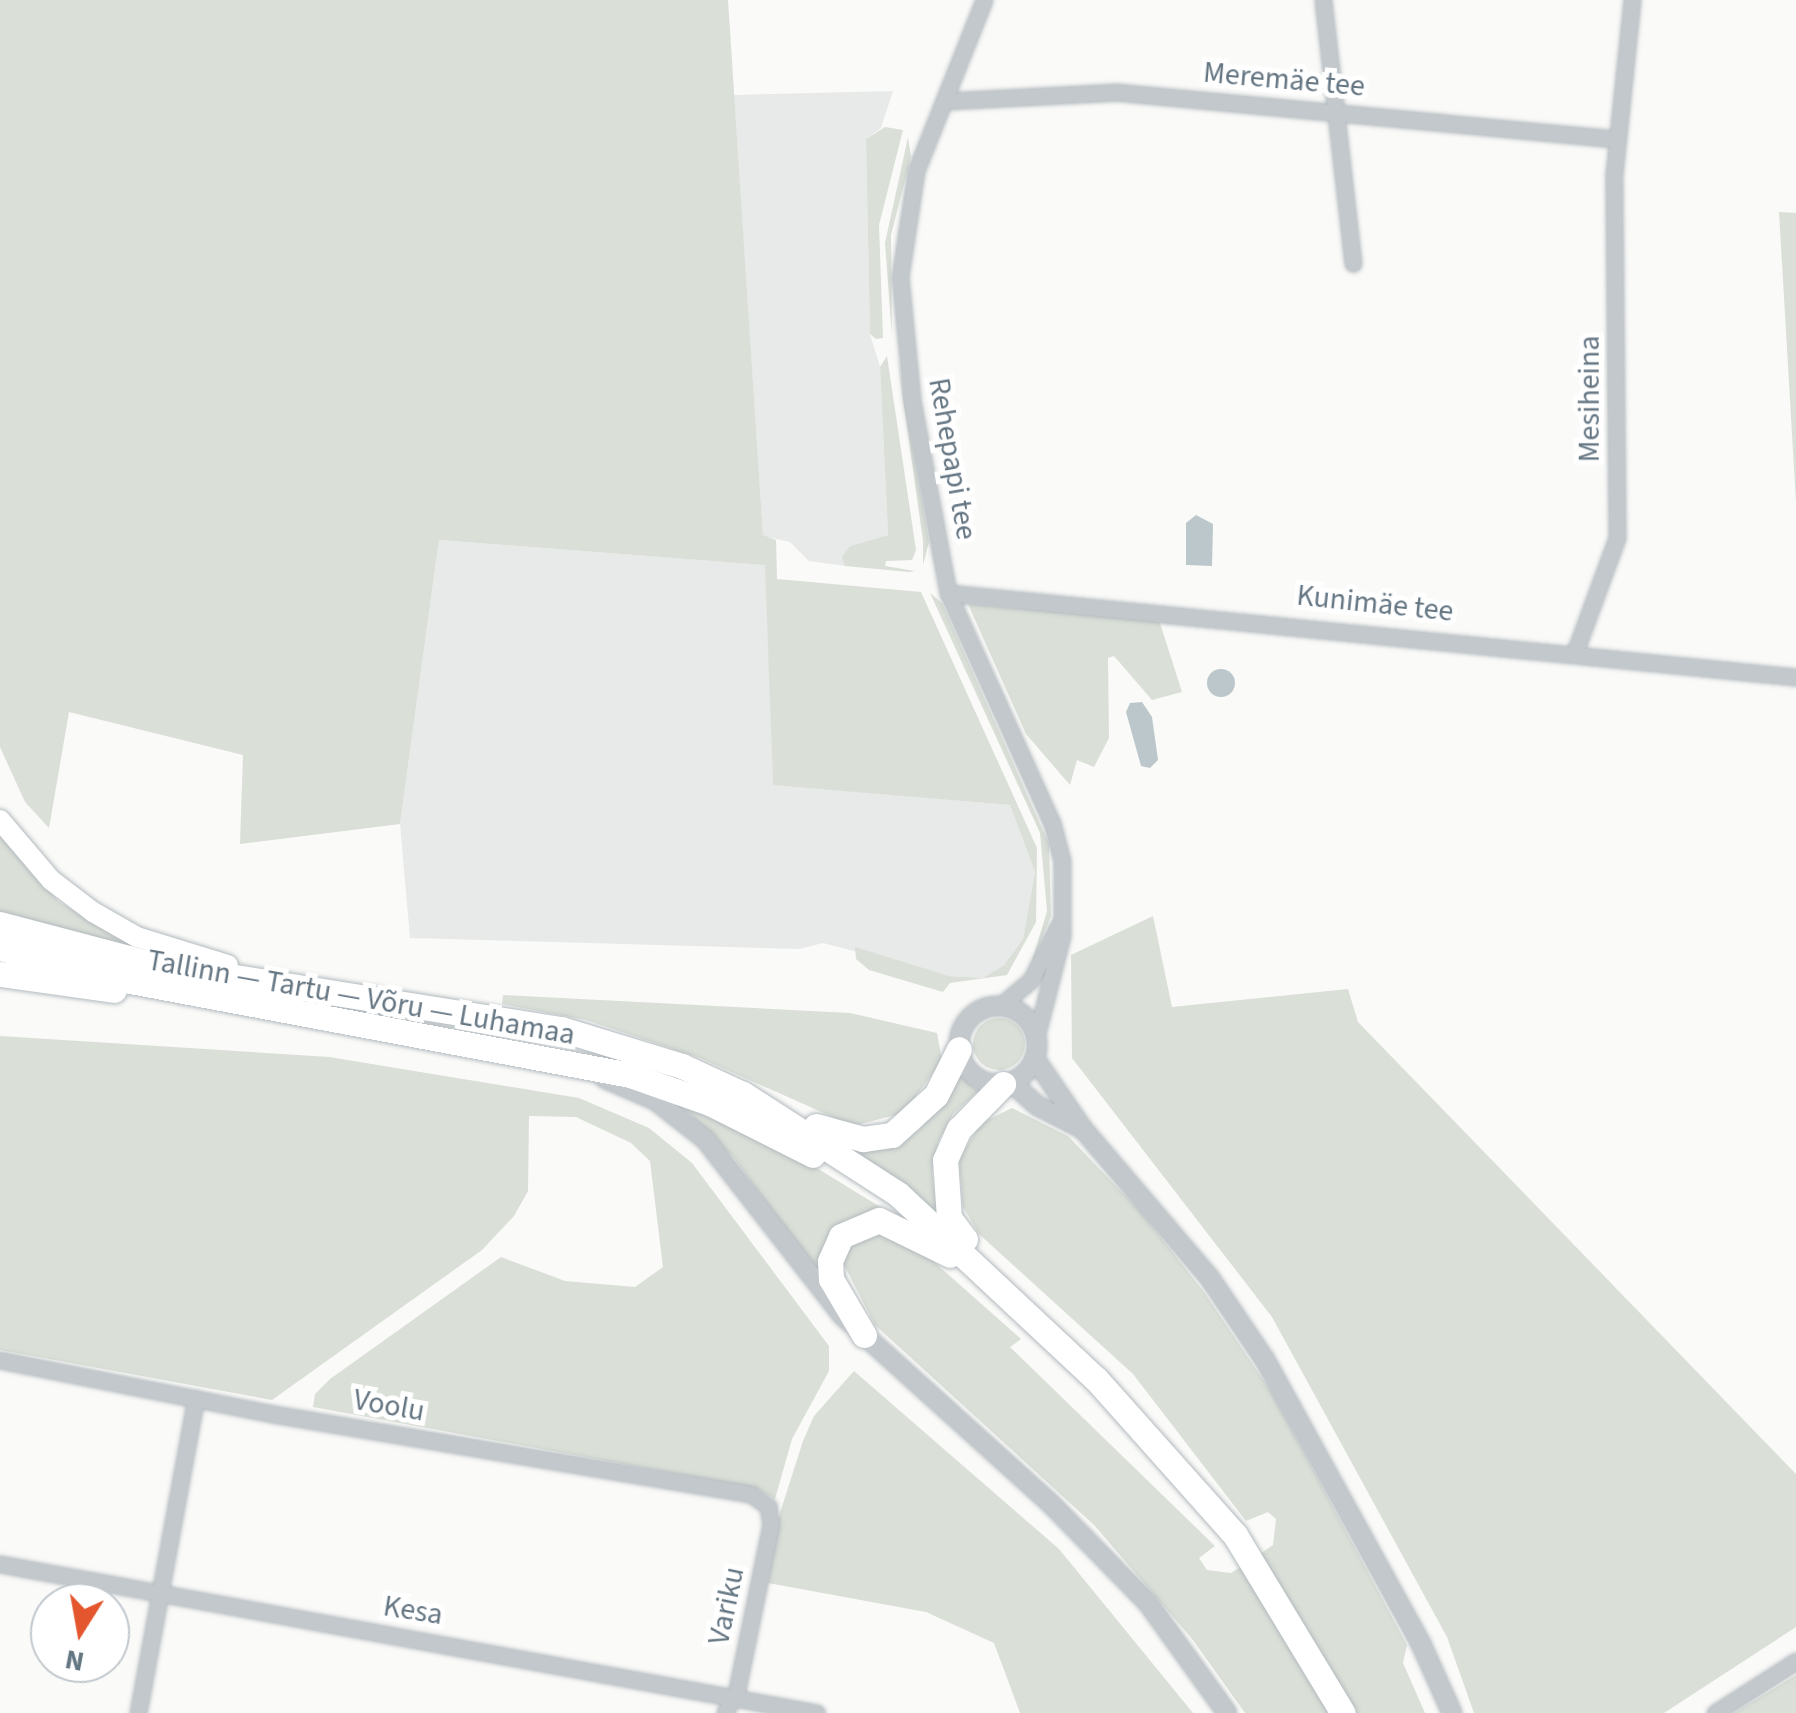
<!DOCTYPE html>
<html>
<head>
<meta charset="utf-8">
<style>
  body { margin:0 }
  #map { position:relative; width:1796px; height:1713px; overflow:hidden; background:#fafaf8; font-family:"Source Sans 3",sans-serif }
  div>[style] { position:absolute }
  [style*='--x'] { left:calc(var(--x)*1px); top:calc(var(--y)*1px); width:calc(var(--w)*1px); rotate:calc(var(--a)*1deg) }
  .built>* { inset:0; background:#e8e9e9 }
  .green>* { inset:0; background:#dadfd7 }
  .round { border-radius:50% }
  .water>* { inset:0; background:#bbc7cb }
  .roads { filter:drop-shadow(0 0 2px #b3babf) drop-shadow(0 0 2px #b3babf) }
  .minor>* { height:15px; margin:-7.5px; padding:0 7.5px; transform-origin:7.5px; border-radius:7.5px; background:#c3c8cc }
  .tertiary>* { height:18px; margin:-9px; padding:0 9px; transform-origin:9px; border-radius:9px; background:#c3c8cc }
  .tertiary>.ring { margin:-9px; padding:0; box-sizing:content-box; background:none; border:18px solid #c3c8cc; border-radius:50% }
  .secondary>* { height:20px; margin:-10px; padding:0 10px; transform-origin:10px; border-radius:10px; background:#fff }
  .trunk>* { height:25px; margin:-12.5px; padding:0 12.5px; transform-origin:12.5px; border-radius:12.5px; background:#fff }
  span { translate:-50% -50%; white-space:nowrap; text-align:center; line-height:1.15; -webkit-text-stroke:10px #fff; paint-order:stroke }
  .street-label { font-size:30px; color:#657683 }
  .north { position:absolute; left:30px; top:1583px; width:100px; height:100px; box-sizing:border-box; background:#fff; border:2px solid #c1c8cd; border-radius:50%; rotate:191deg; font-size:28px; font-weight:700; line-height:40px; text-align:center; color:#657683 }
  .north::after { content:''; display:block; margin:auto; width:35px; height:45px; background:#e4572e; clip-path:polygon(50% 0,100% 100%,50% 72%,0 100%) }
</style>
</head>
<body>
<div id="map">
  <div class="built">
    <div style="clip-path:polygon(893px 91px,881px 128px,866px 139px,870px 334px,880px 367px,888px 535px,850px 546px,845px 566px,809px 561px,790px 542px,763px 536px,734px 95px)"></div>
    <div style="clip-path:polygon(439px 540px,766px 565px,773px 784px,1010px 805px,1035px 872px,1023px 939px,1004px 965px,983px 978px,949px 976px,823px 943px,799px 949px,410px 938px,400px 824px)"></div>
  </div>
  <div class="green">
    <div style="clip-path:polygon(0 0,728px 0,763px 535px,776px 540px,777px 579px,921px 592px,1037px 848px,1036px 922px,1007px 975px,950px 983px,943px 992px,869px 970px,856px 959px,855px 947px,949px 976px,983px 978px,1004px 965px,1023px 939px,1035px 872px,1010px 805px,773px 785px,765px 565px,439px 540px,400px 824px,240px 844px,243px 755px,69px 712px,49px 828px,25px 802px,0 747px)"></div>
    <div style="clip-path:polygon(885px 127px,903px 130px,879px 225px,883px 338px,876px 339px,870px 334px,866px 139px)"></div>
    <div style="clip-path:polygon(908px 137px,911px 157px,891px 235px,892px 336px,885px 243px)"></div>
    <div style="clip-path:polygon(1779px 212px,1796px 213px,1796px 502px)"></div>
    <div style="clip-path:polygon(887px 356px,916px 550px,912px 560px,886px 561px,885px 566px,915px 571px,909px 572px,845px 566px,842px 557px,850px 546px,888px 535px,880px 367px)"></div>
    <div style="clip-path:polygon(897px 356px,929px 542px,923px 565px,923px 541px)"></div>
    <div style="clip-path:polygon(930px 593px,942px 603px,1049px 844px,1051px 916px,1029px 971px,1047px 911px,1040px 833px)"></div>
    <div style="clip-path:polygon(968px 604px,1159px 620px,1182px 692px,1152px 700px,1114px 656px,1108px 658px,1109px 738px,1094px 767px,1077px 760px,1070px 785px,1026px 734px)"></div>
    <div style="clip-path:polygon(0 836px,59px 902px,139px 949px,0 915px)"></div>
    <div style="clip-path:polygon(1153px 916px,1172px 1007px,1348px 989px,1358px 1022px,1796px 1474px,1796px 1627px,1664px 1713px,1474px 1713px,1447px 1637px,1272px 1317px,1072px 1058px,1071px 955px)"></div>
    <div style="clip-path:polygon(503px 995px,850px 1013px,937px 1033px,942px 1061px,903px 1113px,853px 1126px,700px 1058px,586px 1020px,502px 1004px)"></div>
    <div class="round" style="left:973px;top:1018px;width:52px;height:52px"></div>
    <div style="clip-path:polygon(0 1036px,329px 1057px,579px 1098px,649px 1128px,692px 1163px,829px 1346px,829px 1371px,792px 1439px,775px 1499px,759px 1489px,313px 1407px,315px 1394px,330px 1379px,501px 1257px,565px 1281px,635px 1287px,663px 1267px,650px 1161px,631px 1143px,576px 1117px,529px 1116px,528px 1191px,514px 1216px,482px 1250px,272px 1400px,0 1350px)"></div>
    <div style="clip-path:polygon(960px 1075px,978px 1091px,953px 1114px,938px 1142px,932px 1173px,937px 1212px,853px 1150px,898px 1142px,919px 1130px)"></div>
    <div style="clip-path:polygon(682px 1106px,794px 1154px,882px 1208px,837px 1226px,816px 1272px,735px 1159px)"></div>
    <div style="clip-path:polygon(1012px 1108px,1068px 1136px,1140px 1211px,1204px 1292px,1272px 1393px,1407px 1645px,1403px 1663px,1425px 1713px,1245px 1713px,1193px 1640px,1094px 1525px,875px 1325px,843px 1263px,853px 1243px,877px 1232px,916px 1246px,1021px 1339px,1010px 1347px,1215px 1546px,1199px 1558px,1207px 1570px,1231px 1573px,1273px 1545px,1276px 1519px,1268px 1512px,1246px 1521px,1133px 1374px,979px 1234px,963px 1207px,959px 1159px,981px 1123px)"></div>
    <div style="clip-path:polygon(854px 1371px,1059px 1549px,1193px 1713px,1020px 1713px,994px 1643px,926px 1612px,768px 1583px,778px 1519px,803px 1441px,814px 1416px)"></div>
    <div style="clip-path:polygon(1796px 1675px,1796px 1713px,1734px 1713px)"></div>
  </div>
  <div class="water">
    <div style="clip-path:polygon(1196px 515px,1213px 524px,1212px 566px,1186px 565px,1186px 523px)"></div>
    <div class="round" style="left:1207px;top:669px;width:28px;height:28px"></div>
    <div style="clip-path:polygon(1142px 702px,1152px 717px,1158px 760px,1150px 768px,1141px 766px,1126px 712px,1130px 703px)"></div>
  </div>
  <div class="roads">
    <div class="minor">
      <div style="--x:984;--y:0;--w:184;--a:111.7"></div>
      <div style="--x:916;--y:171;--w:107;--a:98.6"></div>
      <div style="--x:900;--y:277;--w:124;--a:84.4"></div>
      <div style="--x:912;--y:400;--w:196;--a:79.4"></div>
      <div style="--x:948;--y:593;--w:252;--a:65.7"></div>
      <div style="--x:1052;--y:823;--w:38;--a:75"></div>
      <div style="--x:1062;--y:860;--w:76;--a:90"></div>
      <div style="--x:1062;--y:936;--w:104;--a:104.4"></div>
      <div style="--x:1323;--y:0;--w:265;--a:83.5"></div>
      <div style="--x:946;--y:101;--w:169;--a:-3"></div>
      <div style="--x:1115;--y:92;--w:503;--a:5.36"></div>
      <div style="--x:948;--y:593;--w:852;--a:5.66"></div>
      <div style="--x:1575;--y:652;--w:121;--a:-69.8"></div>
      <div style="--x:1617;--y:538;--w:364;--a:-90.5"></div>
      <div style="--x:1614;--y:174;--w:175;--a:-84.1"></div>
      <div style="--x:1000;--y:1006;--w:40;--a:-40"></div>
      <div style="--x:1031;--y:980;--w:60;--a:-63.4"></div>
      <div style="--x:0;--y:1360;--w:278;--a:11.2"></div>
      <div style="--x:273;--y:1414;--w:485;--a:9.5"></div>
      <div style="--x:751;--y:1494;--w:21;--a:35"></div>
      <div style="--x:768;--y:1506;--w:18;--a:81"></div>
      <div style="--x:771;--y:1524;--w:169;--a:101.6"></div>
      <div style="--x:737;--y:1690;--w:26;--a:118"></div>
      <div style="--x:0;--y:1564;--w:830;--a:10.34"></div>
      <div style="--x:138;--y:1713;--w:320;--a:-79.6"></div>
      <div style="--x:1715;--y:1713;--w:96;--a:-32.7"></div>
    </div>
    <div class="tertiary">
      <div class="ring" style="left:959px;top:1006px;width:60px;height:60px"></div>
      <div style="--x:1035;--y:1059;--w:83;--a:55.7"></div>
      <div style="--x:1082;--y:1128;--w:196;--a:49.6"></div>
      <div style="--x:1209;--y:1277;--w:100;--a:56"></div>
      <div style="--x:1265;--y:1360;--w:324;--a:61.2"></div>
      <div style="--x:1421;--y:1644;--w:76;--a:65.8"></div>
      <div style="--x:604;--y:1078;--w:56;--a:23.3"></div>
      <div style="--x:655;--y:1100;--w:63;--a:38"></div>
      <div style="--x:705;--y:1139;--w:223;--a:52.1"></div>
      <div style="--x:842;--y:1315;--w:282;--a:42.1"></div>
      <div style="--x:1051;--y:1504;--w:139;--a:45.6"></div>
      <div style="--x:1148;--y:1603;--w:135;--a:54.3"></div>
      <div style="--x:1011;--y:1082;--w:36;--a:42"></div>
      <div style="--x:1038;--y:1106;--w:48;--a:27.1"></div>
    </div>
    <div class="secondary">
      <div style="--x:0;--y:820;--w:79;--a:49.6"></div>
      <div style="--x:51;--y:880;--w:53;--a:37.3"></div>
      <div style="--x:93;--y:912;--w:51;--a:29.6"></div>
      <div style="--x:137;--y:937;--w:95;--a:17.1"></div>
    </div>
    <div class="trunk">
      <div style="--x:0;--y:924;--w:153;--a:14.8"></div>
      <div style="--x:148;--y:963;--w:418;--a:9.1"></div>
      <div style="--x:561;--y:1029;--w:127;--a:17"></div>
      <div style="--x:682;--y:1066;--w:67;--a:24.7"></div>
      <div style="--x:743;--y:1094;--w:184;--a:32.8"></div>
      <div style="--x:898;--y:1194;--w:271;--a:43.1"></div>
      <div style="--x:1096;--y:1379;--w:209;--a:48.3"></div>
      <div style="--x:1235;--y:1535;--w:208;--a:58.8"></div>
      <div style="--x:0;--y:948;--w:129;--a:14.4"></div>
      <div style="--x:125;--y:980;--w:514;--a:10.65"></div>
      <div style="--x:630;--y:1075;--w:85;--a:19.3"></div>
      <div style="--x:710;--y:1103;--w:115;--a:26.8"></div>
      <div style="--x:0;--y:974;--w:115;--a:8"></div>
      <div style="--x:816;--y:1126;--w:49;--a:15.5"></div>
      <div style="--x:863;--y:1139;--w:29;--a:-8"></div>
      <div style="--x:892;--y:1135;--w:59;--a:-42.3"></div>
      <div style="--x:936;--y:1095;--w:51;--a:-63.4"></div>
      <div style="--x:965;--y:1239;--w:26;--a:-127"></div>
      <div style="--x:949;--y:1218;--w:58;--a:-93.9"></div>
      <div style="--x:945;--y:1160;--w:34;--a:-66"></div>
      <div style="--x:959;--y:1129;--w:63;--a:-45.6"></div>
      <div style="--x:864;--y:1335;--w:65;--a:-120.5"></div>
      <div style="--x:831;--y:1279;--w:18;--a:-93"></div>
      <div style="--x:830;--y:1261;--w:27;--a:-66"></div>
      <div style="--x:841;--y:1236;--w:41;--a:-22.8"></div>
      <div style="--x:879;--y:1220;--w:79;--a:26.2"></div>
    </div>
  </div>
  <div class="street-label">
    <span style="left:1284px;top:80px;rotate:5deg">Meremäe tee</span>
    <span style="left:1590px;top:399px;rotate:-90deg">Mesiheina</span>
    <span style="left:952px;top:459px;rotate:80deg">Rehepapi tee</span>
    <span style="left:1375px;top:604px;rotate:6deg">Kunimäe tee</span>
    <span style="left:361px;top:998px;rotate:10deg">Tallinn — Tartu — Võru — Luhamaa</span>
    <span style="left:389px;top:1406px;rotate:10deg">Voolu</span>
    <span style="left:727px;top:1606px;rotate:-78deg">Variku</span>
    <span style="left:413px;top:1611px;rotate:9deg">Kesa</span>
  </div>
  <div class="north">N</div>
</div>
</body>
</html>
